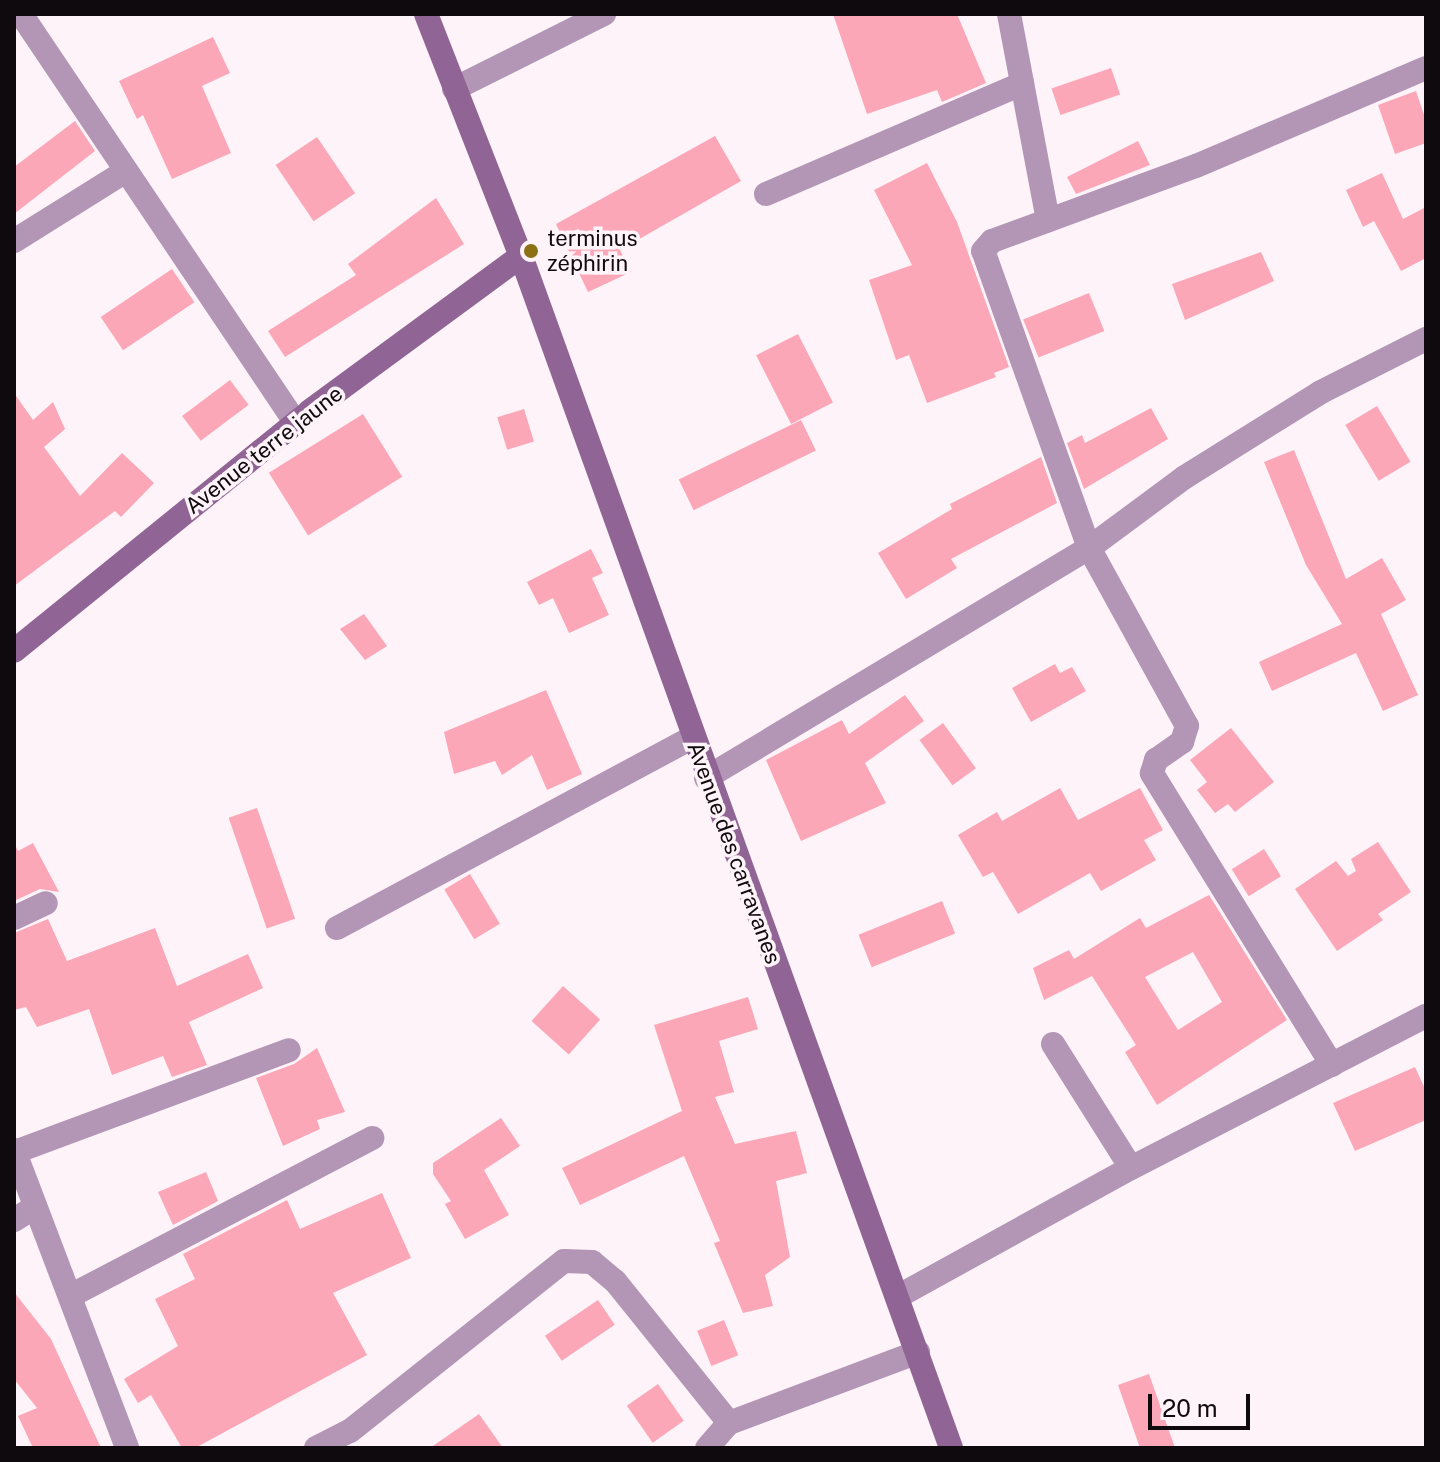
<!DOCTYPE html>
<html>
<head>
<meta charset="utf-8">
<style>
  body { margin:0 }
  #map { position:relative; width:1440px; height:1462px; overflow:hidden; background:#fdf3f8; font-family:"Public Sans",sans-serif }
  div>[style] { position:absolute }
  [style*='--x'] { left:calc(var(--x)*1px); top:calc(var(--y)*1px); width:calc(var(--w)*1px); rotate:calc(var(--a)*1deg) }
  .building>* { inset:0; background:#fca7b8; transform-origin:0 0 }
  .street>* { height:24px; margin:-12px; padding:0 12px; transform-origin:12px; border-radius:12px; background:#b395b5 }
  .secondary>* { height:24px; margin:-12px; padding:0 12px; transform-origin:12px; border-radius:12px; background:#906595 }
  .dots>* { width:22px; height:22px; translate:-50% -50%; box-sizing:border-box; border:4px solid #fdf3f8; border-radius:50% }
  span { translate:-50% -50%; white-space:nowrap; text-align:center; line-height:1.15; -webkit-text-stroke:7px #fdf3f8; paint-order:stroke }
  .poi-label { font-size:22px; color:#0f0a0d }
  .left { translate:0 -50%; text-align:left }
  .street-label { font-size:22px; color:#0f0a0d }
  .frame { position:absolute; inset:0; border:16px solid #0f0a0d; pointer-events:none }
  .scale { position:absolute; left:1148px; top:1394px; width:102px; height:36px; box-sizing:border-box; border:4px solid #0f0a0d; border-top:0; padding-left:10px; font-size:24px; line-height:28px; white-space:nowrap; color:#0f0a0d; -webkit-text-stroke:6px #fdf3f8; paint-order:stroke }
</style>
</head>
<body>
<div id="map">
  <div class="building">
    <div style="clip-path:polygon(833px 14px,957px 14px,986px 83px,942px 102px,937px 90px,867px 114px)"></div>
    <div style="clip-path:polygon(213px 37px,230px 73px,202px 86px,231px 153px,172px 179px,143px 115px,137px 119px,119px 81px)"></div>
    <div style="left:1111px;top:68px;width:28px;height:63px;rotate:71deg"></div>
    <div style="clip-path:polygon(1416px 91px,1426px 121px,1426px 143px,1395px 154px,1378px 105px)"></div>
    <div style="clip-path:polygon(75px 121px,95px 151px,14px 214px,14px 167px)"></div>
    <div style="clip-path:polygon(715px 136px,741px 181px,620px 250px,631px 272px,588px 292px,556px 224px)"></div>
    <div style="left:317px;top:137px;width:68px;height:50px;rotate:56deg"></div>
    <div style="clip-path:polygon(1138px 141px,1150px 165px,1076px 194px,1067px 177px)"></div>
    <div style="clip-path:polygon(927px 163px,957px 222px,1009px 367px,994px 373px,996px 377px,927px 403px,909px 355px,896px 360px,869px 280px,912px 265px,874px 190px)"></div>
    <div style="clip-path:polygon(1382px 173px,1403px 219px,1426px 207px,1426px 258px,1401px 271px,1374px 221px,1363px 227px,1346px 190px)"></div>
    <div style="clip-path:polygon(436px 198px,464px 244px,285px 357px,268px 331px,356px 275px,348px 264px)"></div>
    <div style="clip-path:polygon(1261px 252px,1274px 281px,1185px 320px,1172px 284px)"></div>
    <div style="left:172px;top:269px;width:40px;height:86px;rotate:56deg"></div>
    <div style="left:1089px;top:293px;width:41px;height:71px;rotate:68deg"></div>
    <div style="left:798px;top:334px;width:77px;height:47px;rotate:63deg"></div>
    <div style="left:230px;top:380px;width:31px;height:60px;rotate:53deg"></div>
    <div style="clip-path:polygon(14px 393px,33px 420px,53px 402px,65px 429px,44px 447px,80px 496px,122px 453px,154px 483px,121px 517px,115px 511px,14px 586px)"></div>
    <div style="left:1377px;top:406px;width:65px;height:37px;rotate:59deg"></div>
    <div style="clip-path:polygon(1151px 408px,1168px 439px,1084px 489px,1067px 443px,1082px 435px,1085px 443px)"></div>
    <div style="left:524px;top:409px;width:34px;height:28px;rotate:73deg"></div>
    <div style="left:363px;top:414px;width:74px;height:111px;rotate:58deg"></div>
    <div style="left:801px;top:420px;width:34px;height:136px;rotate:64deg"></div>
    <div style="clip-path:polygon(1294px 450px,1346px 579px,1382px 558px,1406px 600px,1381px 614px,1418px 695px,1383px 711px,1356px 653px,1272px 691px,1259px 662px,1342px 624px,1306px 565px,1264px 462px)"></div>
    <div style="clip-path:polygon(1041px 457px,1057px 503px,951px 559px,957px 568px,906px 599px,878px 553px,952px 509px,950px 504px)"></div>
    <div style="clip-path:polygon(591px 549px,603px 573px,592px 578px,609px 615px,569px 633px,553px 598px,539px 605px,527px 582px)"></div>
    <div style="clip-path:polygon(364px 614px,387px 646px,365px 660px,340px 629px)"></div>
    <div style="clip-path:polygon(1055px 664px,1060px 673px,1072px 667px,1086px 691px,1031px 722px,1012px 688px)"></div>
    <div style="clip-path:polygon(546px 690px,582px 774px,547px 790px,532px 755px,502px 775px,495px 761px,454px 774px,444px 732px)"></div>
    <div style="clip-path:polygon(905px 695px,924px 721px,865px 763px,886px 803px,801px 841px,766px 760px,842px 720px,849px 734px)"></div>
    <div style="left:943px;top:723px;width:56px;height:29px;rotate:54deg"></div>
    <div style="clip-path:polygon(1231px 728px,1274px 782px,1235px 812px,1228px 804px,1215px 813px,1197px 790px,1207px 782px,1190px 760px)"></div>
    <div style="clip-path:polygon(1060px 788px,1078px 820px,1140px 788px,1163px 830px,1144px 840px,1156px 860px,1101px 891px,1090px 873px,1018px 914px,993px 872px,983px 877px,958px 835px,997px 812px,1002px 821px)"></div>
    <div style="left:257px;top:808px;width:117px;height:30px;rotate:71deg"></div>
    <div style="clip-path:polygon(1378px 842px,1411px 892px,1378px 914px,1383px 920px,1337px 951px,1295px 889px,1336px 861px,1348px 876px,1356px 871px,1351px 859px)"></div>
    <div style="clip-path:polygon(14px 843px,18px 851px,33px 843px,59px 892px,40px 889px,14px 901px)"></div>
    <div style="left:1264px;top:849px;width:32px;height:38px;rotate:58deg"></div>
    <div style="left:470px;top:874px;width:58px;height:30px;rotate:59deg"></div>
    <div style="clip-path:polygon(evenodd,1209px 895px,1287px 1020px,1157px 1105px,1125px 1052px,1136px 1045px,1092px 976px,1044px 1000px,1033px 968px,1069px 950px,1074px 959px,1140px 918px,1146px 928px,1209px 895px,1193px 952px,1222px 1002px,1178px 1030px,1145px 977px,1193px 952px)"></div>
    <div style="left:942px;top:901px;width:35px;height:90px;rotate:68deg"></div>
    <div style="clip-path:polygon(48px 919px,67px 961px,155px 928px,177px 986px,248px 954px,263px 988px,189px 1022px,207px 1065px,172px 1077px,163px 1056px,112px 1075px,89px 1009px,37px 1027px,26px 1007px,14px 1010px,14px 933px)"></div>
    <div style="left:563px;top:986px;width:50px;height:47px;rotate:42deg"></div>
    <div style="clip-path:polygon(748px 997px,758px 1029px,719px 1041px,734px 1092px,715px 1097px,735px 1144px,796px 1131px,807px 1173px,776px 1181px,790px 1257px,765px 1275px,773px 1306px,743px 1313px,714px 1243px,720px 1241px,684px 1156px,580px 1205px,562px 1168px,682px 1111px,654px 1025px)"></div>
    <div style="clip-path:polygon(317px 1048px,345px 1112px,317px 1120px,320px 1129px,283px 1146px,256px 1078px,294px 1064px)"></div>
    <div style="clip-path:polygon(1415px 1067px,1426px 1091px,1426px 1120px,1355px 1151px,1333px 1103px)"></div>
    <div style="clip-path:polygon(501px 1118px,520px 1146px,484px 1170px,509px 1215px,465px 1239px,445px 1204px,451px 1201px,433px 1174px,433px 1163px)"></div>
    <div style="clip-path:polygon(206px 1172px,218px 1201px,173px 1225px,158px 1192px)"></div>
    <div style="clip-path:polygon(382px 1193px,411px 1258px,333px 1293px,367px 1355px,195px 1448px,182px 1448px,151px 1395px,138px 1403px,124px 1379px,178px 1346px,155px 1299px,195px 1279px,183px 1254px,287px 1200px,300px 1229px)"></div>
    <div style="clip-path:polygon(14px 1292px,51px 1339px,101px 1448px,33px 1448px,18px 1416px,37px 1408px,14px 1379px)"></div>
    <div style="left:598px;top:1300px;width:30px;height:64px;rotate:56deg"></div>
    <div style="left:724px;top:1320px;width:38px;height:29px;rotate:68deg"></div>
    <div style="clip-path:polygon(1149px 1374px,1175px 1448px,1140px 1448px,1118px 1385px)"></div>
    <div style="left:658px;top:1384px;width:45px;height:38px;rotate:55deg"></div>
    <div style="clip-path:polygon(479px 1414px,503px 1448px,430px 1448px)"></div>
  </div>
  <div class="street">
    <div style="--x:21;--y:14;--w:493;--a:56.1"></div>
    <div style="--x:1009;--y:14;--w:210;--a:79.3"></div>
    <div style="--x:454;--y:89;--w:168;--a:-26.6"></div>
    <div style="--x:766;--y:194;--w:279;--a:-23.3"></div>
    <div style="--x:14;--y:241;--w:128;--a:-32"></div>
    <div style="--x:706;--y:778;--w:447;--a:-31"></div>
    <div style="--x:1089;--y:548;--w:119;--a:-36.5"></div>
    <div style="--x:1185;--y:477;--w:160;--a:-32"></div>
    <div style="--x:1321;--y:392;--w:118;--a:-26.8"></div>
    <div style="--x:14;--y:918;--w:35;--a:-25"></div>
    <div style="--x:337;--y:928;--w:404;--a:-28.2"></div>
    <div style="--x:1053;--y:1044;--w:146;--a:57.8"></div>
    <div style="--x:1332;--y:1065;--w:343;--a:-121.7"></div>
    <div style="--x:1152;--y:773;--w:14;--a:-73"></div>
    <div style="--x:1156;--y:760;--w:32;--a:-35"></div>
    <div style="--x:1182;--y:742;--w:17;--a:-73"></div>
    <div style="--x:1187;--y:726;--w:203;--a:-118.8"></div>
    <div style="--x:1089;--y:548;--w:315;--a:-109.6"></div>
    <div style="--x:983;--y:251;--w:13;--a:-48"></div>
    <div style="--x:992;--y:241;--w:217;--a:-20.2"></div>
    <div style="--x:1196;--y:166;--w:250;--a:-23.1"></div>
    <div style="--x:14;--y:1150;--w:319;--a:69.2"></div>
    <div style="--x:15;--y:1152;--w:292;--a:-20.4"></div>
    <div style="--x:14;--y:1220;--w:25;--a:-32"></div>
    <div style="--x:72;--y:1295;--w:339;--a:-27.6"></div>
    <div style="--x:897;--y:1297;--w:267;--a:-28.9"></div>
    <div style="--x:1131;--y:1168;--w:332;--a:-27.3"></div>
    <div style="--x:316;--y:1448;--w:38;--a:-27"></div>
    <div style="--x:350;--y:1431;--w:273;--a:-38.5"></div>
    <div style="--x:564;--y:1261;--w:28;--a:2"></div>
    <div style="--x:592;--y:1262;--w:30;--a:40"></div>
    <div style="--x:615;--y:1281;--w:182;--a:51.2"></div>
    <div style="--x:707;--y:1448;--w:33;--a:-49"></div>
    <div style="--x:729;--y:1423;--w:202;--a:-20.6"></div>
  </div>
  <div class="secondary">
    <div style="--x:426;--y:14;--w:260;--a:68.6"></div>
    <div style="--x:521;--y:256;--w:1267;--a:70.16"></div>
    <div style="--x:14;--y:651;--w:381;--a:-39"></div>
    <div style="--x:310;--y:411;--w:262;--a:-36.3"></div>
  </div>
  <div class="dots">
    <div style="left:531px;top:251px;background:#8b7114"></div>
  </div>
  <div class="poi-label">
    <span class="left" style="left:547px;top:251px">terminus<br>zéphirin</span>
  </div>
  <div class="street-label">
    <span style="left:264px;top:450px;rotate:-38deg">Avenue terre jaune</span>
    <span style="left:734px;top:853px;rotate:70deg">Avenue des carravanes</span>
  </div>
  <div class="frame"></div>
  <div class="scale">20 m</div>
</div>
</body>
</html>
